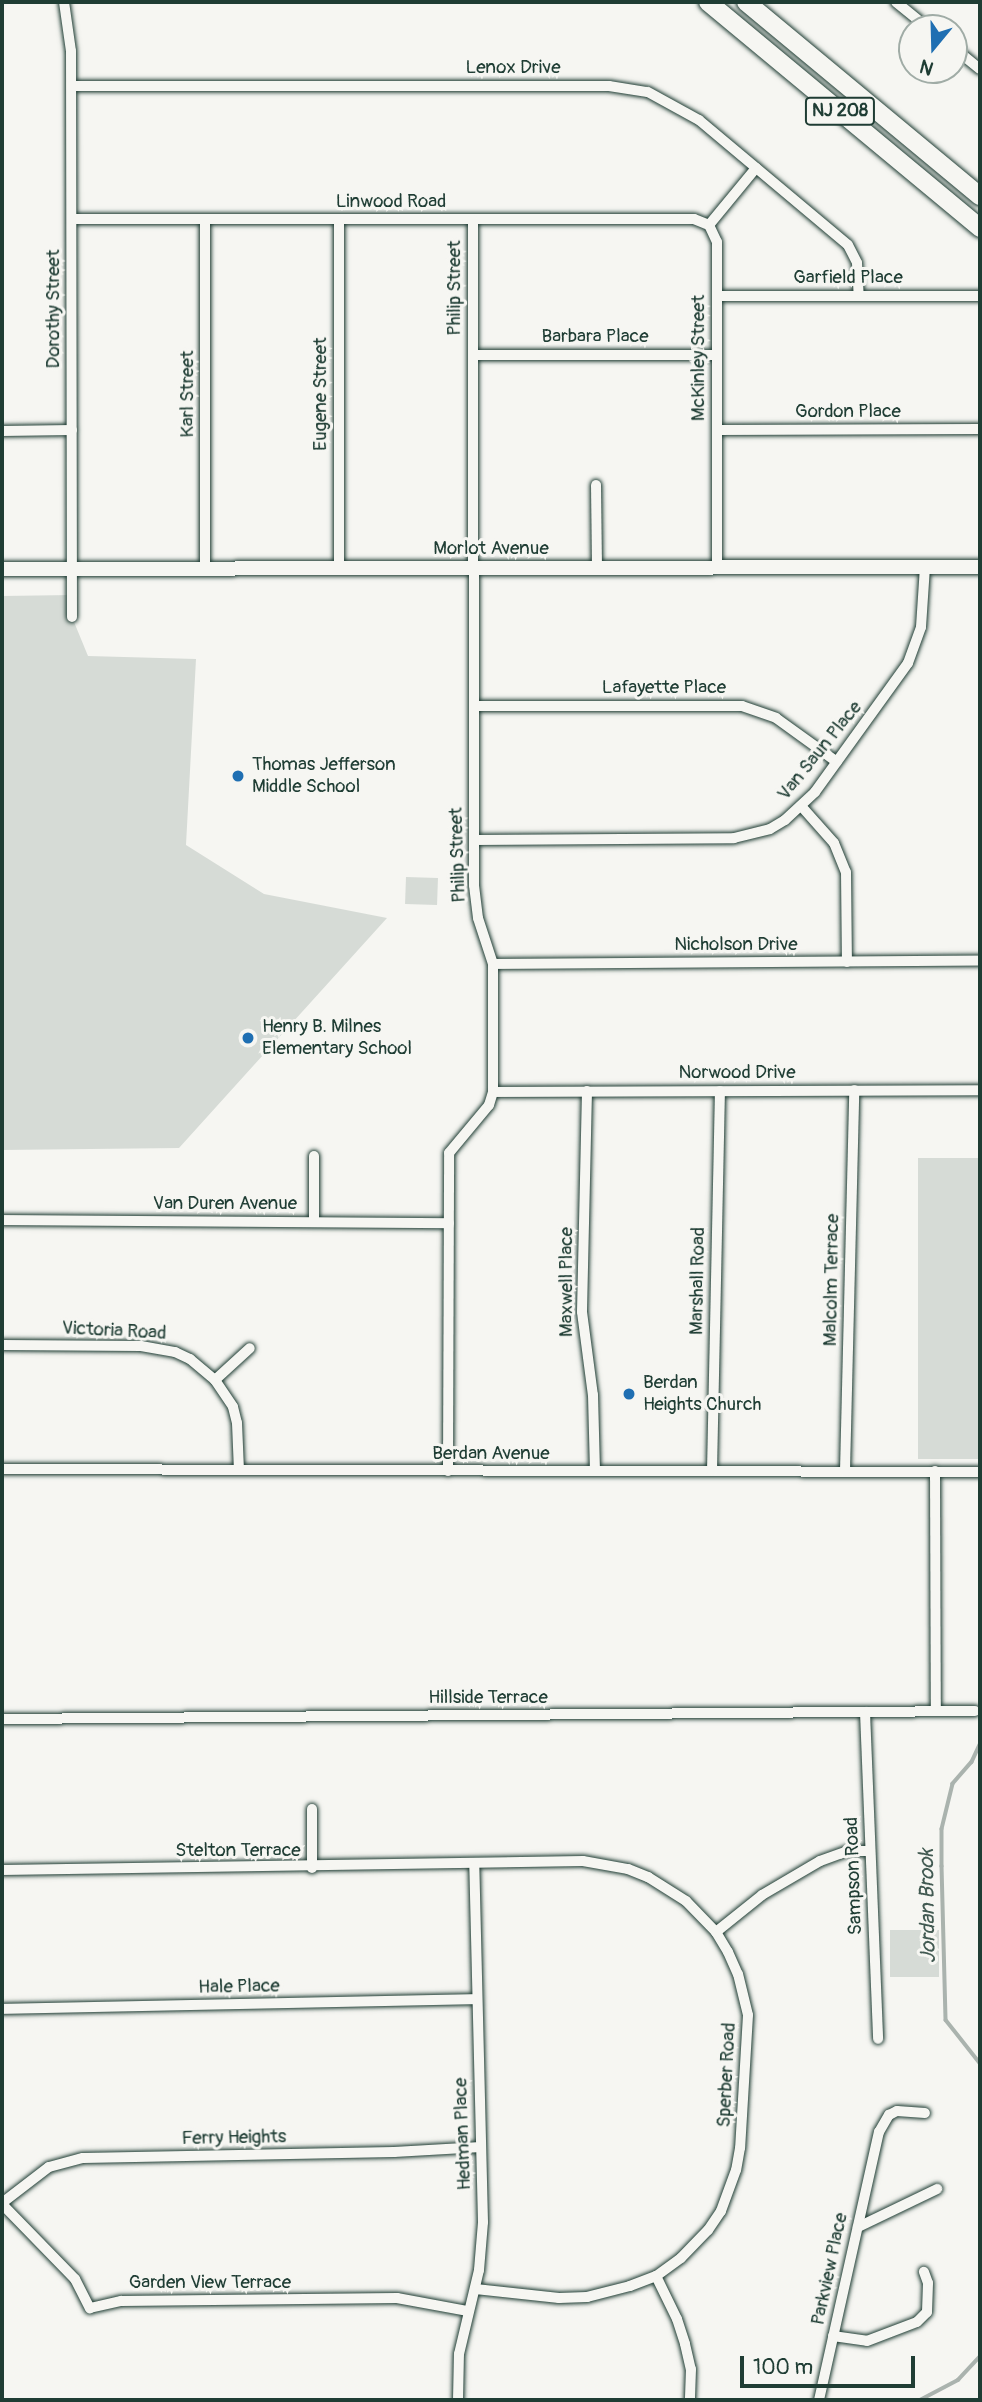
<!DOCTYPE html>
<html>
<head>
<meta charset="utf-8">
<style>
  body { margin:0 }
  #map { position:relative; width:982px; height:2402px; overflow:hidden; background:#f6f6f2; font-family:Pangolin,sans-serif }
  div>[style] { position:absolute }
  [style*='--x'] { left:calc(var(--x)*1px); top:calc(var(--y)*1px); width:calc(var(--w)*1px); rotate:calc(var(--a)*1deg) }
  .green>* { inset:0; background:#d6dbd6; transform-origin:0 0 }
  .stream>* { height:3.5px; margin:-1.75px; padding:0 1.75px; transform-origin:1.75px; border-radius:1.75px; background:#aab3ae }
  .roads { filter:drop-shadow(0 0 2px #1f3d34) drop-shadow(0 0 2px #1f3d34) }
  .street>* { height:10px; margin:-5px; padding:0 5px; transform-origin:5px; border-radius:5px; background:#f6f6f2 }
  .secondary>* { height:14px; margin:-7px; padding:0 7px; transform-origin:7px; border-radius:7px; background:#f6f6f2 }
  .highway>* { height:18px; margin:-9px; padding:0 9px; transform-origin:9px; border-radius:9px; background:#f6f6f2 }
  .dots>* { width:19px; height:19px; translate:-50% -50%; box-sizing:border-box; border:4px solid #f6f6f2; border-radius:50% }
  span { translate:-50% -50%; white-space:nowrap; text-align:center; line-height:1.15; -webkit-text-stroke:6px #f6f6f2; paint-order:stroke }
  .shield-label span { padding:2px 5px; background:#f6f6f2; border:2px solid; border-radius:5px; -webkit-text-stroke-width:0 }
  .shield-label { font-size:18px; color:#1f3d34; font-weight:700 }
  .street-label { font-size:19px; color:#1f3d34 }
  .poi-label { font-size:19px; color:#1f3d34 }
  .left { translate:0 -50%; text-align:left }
  .water-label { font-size:21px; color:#425a52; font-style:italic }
  .frame { position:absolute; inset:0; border:4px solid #1f3d34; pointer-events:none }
  .north { position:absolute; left:898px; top:14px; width:70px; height:70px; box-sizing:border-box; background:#f6f6f2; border:2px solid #a0aca6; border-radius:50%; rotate:199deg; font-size:19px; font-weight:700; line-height:28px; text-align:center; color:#1f3d34 }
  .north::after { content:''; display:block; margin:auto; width:24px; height:32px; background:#1f6fb2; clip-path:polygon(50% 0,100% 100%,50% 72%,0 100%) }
  .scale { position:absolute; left:740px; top:2356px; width:175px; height:32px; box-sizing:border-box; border:4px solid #1f3d34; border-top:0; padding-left:9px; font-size:21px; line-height:24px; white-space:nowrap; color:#1f3d34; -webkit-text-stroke:5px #f6f6f2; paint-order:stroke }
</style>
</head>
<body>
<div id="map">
  <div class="green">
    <div style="clip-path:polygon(72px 595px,72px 617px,88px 656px,196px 659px,186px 845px,264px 894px,387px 918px,179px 1148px,2px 1150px,2px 596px)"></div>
    <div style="left:406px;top:877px;width:32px;height:27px;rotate:2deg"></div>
    <div style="left:980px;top:1158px;width:301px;height:62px;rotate:90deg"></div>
    <div style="left:890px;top:1930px;width:49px;height:47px"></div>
  </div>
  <div class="stream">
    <div style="--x:980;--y:1745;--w:19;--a:115"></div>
    <div style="--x:972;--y:1762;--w:29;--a:131"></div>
    <div style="--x:953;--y:1784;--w:46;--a:103.7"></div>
    <div style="--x:942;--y:1829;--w:37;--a:90"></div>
    <div style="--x:942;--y:1866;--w:154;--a:88.5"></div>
    <div style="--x:946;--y:2020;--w:55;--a:51.7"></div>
    <div style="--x:920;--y:2400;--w:43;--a:-27.8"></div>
    <div style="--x:958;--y:2380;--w:33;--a:-47"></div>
  </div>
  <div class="roads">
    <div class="street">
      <div style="--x:64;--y:2;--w:49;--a:81.9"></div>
      <div style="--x:71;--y:51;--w:566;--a:89.9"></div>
      <div style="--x:896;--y:2;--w:41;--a:39.1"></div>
      <div style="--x:954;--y:48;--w:33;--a:39"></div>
      <div style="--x:72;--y:86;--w:537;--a:0"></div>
      <div style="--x:609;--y:86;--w:39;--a:9"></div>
      <div style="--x:648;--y:92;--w:58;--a:28.8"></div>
      <div style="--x:699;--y:120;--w:194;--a:40"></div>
      <div style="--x:848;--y:245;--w:20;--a:63"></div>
      <div style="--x:857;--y:263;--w:33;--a:87"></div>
      <div style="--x:72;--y:219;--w:622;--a:0"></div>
      <div style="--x:694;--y:219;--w:16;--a:22"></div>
      <div style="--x:339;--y:219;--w:349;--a:90"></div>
      <div style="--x:205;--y:220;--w:349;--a:90"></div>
      <div style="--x:709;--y:225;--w:19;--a:65"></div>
      <div style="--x:717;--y:242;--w:325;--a:90"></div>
      <div style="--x:709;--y:225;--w:74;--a:-50.5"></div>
      <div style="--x:717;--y:296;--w:263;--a:0"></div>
      <div style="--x:473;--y:355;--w:244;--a:0"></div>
      <div style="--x:717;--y:430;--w:263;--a:-0.2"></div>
      <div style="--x:2;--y:431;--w:70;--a:-0.8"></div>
      <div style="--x:596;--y:485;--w:83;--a:89.3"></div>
      <div style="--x:474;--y:706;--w:268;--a:0"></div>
      <div style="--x:742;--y:706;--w:36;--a:19"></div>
      <div style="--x:776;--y:718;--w:75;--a:35.8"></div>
      <div style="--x:802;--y:807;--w:48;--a:48.4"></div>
      <div style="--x:834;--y:843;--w:31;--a:68"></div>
      <div style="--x:846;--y:872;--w:90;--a:89.4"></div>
      <div style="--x:474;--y:840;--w:260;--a:-0.4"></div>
      <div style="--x:734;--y:838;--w:37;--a:-14"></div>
      <div style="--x:770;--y:829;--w:17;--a:-31"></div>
      <div style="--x:785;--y:820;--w:41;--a:-43"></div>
      <div style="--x:815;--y:792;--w:159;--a:-54.2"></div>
      <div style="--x:908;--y:663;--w:38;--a:-70"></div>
      <div style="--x:921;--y:627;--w:60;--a:-86.2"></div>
      <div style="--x:493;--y:964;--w:487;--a:-0.4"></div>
      <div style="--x:587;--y:1091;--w:221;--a:91.3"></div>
      <div style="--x:582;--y:1312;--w:84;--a:82.5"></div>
      <div style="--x:593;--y:1395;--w:76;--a:88.5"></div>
      <div style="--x:493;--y:1092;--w:487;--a:-0.2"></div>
      <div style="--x:2;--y:1220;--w:447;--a:0.4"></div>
      <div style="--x:314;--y:1222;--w:66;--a:-90"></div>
      <div style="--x:2;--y:1345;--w:139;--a:0.4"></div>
      <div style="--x:141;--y:1346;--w:35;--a:10"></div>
      <div style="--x:175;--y:1352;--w:17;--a:25"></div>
      <div style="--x:190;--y:1359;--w:33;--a:40"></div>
      <div style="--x:215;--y:1380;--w:32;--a:56"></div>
      <div style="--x:233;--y:1407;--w:16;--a:76"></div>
      <div style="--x:237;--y:1423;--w:47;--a:87.6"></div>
      <div style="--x:215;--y:1380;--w:47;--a:-42.4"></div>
      <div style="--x:2;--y:1469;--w:978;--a:0.18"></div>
      <div style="--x:448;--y:1471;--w:318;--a:-89.8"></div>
      <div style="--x:449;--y:1153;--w:62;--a:-50.2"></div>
      <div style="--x:489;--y:1105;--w:14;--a:-73"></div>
      <div style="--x:493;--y:1092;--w:128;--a:-90"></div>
      <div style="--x:493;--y:964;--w:48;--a:-108.1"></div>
      <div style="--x:478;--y:918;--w:33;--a:-97"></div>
      <div style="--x:474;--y:885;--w:665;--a:-90.09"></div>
      <div style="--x:712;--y:1471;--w:380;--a:-88.8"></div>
      <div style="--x:845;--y:1471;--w:381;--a:-88.6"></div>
      <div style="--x:935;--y:1471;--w:240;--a:89.8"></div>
      <div style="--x:865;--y:1712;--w:327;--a:87.7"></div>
      <div style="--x:2;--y:1719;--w:973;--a:-0.47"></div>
      <div style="--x:312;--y:1809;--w:59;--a:90"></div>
      <div style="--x:2;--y:1870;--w:581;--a:-0.89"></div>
      <div style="--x:583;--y:1861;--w:46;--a:10.1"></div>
      <div style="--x:628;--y:1869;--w:22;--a:22"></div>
      <div style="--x:648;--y:1877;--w:45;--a:32.3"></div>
      <div style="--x:686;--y:1901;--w:43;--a:45.9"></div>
      <div style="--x:716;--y:1932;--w:23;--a:59"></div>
      <div style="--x:728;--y:1952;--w:24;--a:66"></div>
      <div style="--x:738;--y:1974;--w:42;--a:76.3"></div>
      <div style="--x:748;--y:2015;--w:133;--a:93.4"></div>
      <div style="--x:740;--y:2148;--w:22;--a:100"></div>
      <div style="--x:736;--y:2170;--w:44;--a:110.1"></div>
      <div style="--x:721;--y:2211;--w:23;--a:124"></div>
      <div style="--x:708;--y:2230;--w:39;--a:134"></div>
      <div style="--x:681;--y:2258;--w:31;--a:144"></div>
      <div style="--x:656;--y:2276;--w:28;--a:159"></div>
      <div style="--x:630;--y:2286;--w:44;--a:165.7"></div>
      <div style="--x:587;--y:2297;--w:28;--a:178"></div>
      <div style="--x:559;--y:2298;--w:84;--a:-173.9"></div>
      <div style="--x:716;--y:1932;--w:59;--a:-38.8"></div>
      <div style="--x:762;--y:1895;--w:67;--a:-30.4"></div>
      <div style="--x:820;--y:1861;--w:29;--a:-20"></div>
      <div style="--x:847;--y:1851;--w:23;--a:0"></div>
      <div style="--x:2;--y:2009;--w:475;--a:-1.2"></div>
      <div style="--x:2;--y:2203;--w:59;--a:-37.5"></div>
      <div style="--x:49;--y:2167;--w:35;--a:-15"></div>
      <div style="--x:83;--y:2158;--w:311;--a:-1.1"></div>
      <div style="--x:394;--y:2152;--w:87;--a:-3.3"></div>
      <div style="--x:2;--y:2204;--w:105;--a:45.8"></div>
      <div style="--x:75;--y:2279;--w:33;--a:63"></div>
      <div style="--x:90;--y:2308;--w:32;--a:-13"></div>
      <div style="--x:121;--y:2301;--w:276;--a:-0.6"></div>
      <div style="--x:397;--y:2298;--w:71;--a:10.5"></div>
      <div style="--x:858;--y:2227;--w:88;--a:-25.7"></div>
      <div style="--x:656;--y:2276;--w:48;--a:64"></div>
      <div style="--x:677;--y:2319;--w:26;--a:72"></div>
      <div style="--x:685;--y:2344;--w:26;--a:77"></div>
      <div style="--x:691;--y:2369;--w:31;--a:92"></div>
      <div style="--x:833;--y:2336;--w:34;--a:8"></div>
      <div style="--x:867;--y:2341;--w:53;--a:-20.8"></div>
      <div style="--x:917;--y:2322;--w:14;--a:-45"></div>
      <div style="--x:927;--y:2312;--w:29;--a:-88"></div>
      <div style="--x:928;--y:2283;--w:12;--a:-110"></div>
      <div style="--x:458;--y:2400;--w:46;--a:-88.8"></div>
      <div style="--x:459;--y:2354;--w:86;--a:-76.6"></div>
      <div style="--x:479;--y:2270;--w:48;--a:-85.2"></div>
      <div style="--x:483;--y:2222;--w:357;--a:-91.4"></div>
      <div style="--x:819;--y:2400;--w:275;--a:-77.4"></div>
      <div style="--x:879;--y:2132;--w:20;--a:-60"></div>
      <div style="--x:889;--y:2115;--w:9;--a:-27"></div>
      <div style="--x:897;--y:2111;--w:28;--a:4"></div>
    </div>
    <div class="secondary">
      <div style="--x:2;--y:569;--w:978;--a:-0.12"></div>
    </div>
    <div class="highway">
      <div style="--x:708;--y:2;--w:354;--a:39.7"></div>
      <div style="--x:746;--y:2;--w:304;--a:39.7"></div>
    </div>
  </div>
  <div class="dots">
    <div style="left:238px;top:776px;background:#1f6fb2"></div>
    <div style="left:248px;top:1038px;background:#1f6fb2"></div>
    <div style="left:629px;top:1394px;background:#1f6fb2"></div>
  </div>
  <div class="shield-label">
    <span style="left:840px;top:111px">NJ 208</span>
  </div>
  <div class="street-label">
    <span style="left:513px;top:68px">Lenox Drive</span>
    <span style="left:391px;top:202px">Linwood Road</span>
    <span style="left:848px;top:278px">Garfield Place</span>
    <span style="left:455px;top:288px;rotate:-90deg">Philip Street</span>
    <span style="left:54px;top:309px;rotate:-90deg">Dorothy Street</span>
    <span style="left:595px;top:337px">Barbara Place</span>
    <span style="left:699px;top:358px;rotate:-90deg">McKinley Street</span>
    <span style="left:188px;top:394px;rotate:-90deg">Karl Street</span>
    <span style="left:321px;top:394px;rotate:-90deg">Eugene Street</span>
    <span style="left:848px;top:412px">Gordon Place</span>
    <span style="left:491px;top:549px">Morlot Avenue</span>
    <span style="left:664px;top:688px">Lafayette Place</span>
    <span style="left:820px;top:751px;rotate:-51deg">Van Saun Place</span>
    <span style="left:458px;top:855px;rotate:-92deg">Philip Street</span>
    <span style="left:736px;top:945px">Nicholson Drive</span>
    <span style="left:737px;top:1073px">Norwood Drive</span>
    <span style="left:225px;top:1204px">Van Duren Avenue</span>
    <span style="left:832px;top:1280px;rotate:-89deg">Malcolm Terrace</span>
    <span style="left:698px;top:1281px;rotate:-89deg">Marshall Road</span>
    <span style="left:567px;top:1282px;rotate:-90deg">Maxwell Place</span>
    <span style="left:114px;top:1331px;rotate:3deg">Victoria Road</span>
    <span style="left:491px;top:1454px">Berdan Avenue</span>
    <span style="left:488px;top:1698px">Hillside Terrace</span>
    <span style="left:238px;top:1851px">Stelton Terrace</span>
    <span style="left:854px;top:1876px;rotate:-92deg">Sampson Road</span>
    <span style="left:239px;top:1987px;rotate:-1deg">Hale Place</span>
    <span style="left:727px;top:2075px;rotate:-87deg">Sperber Road</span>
    <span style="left:463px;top:2134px;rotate:-92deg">Hedman Place</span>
    <span style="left:234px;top:2138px;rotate:-1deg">Ferry Heights</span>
    <span style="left:830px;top:2269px;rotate:-78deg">Parkview Place</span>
    <span style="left:210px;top:2283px">Garden View Terrace</span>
  </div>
  <div class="poi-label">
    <span class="left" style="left:252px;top:776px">Thomas Jefferson<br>Middle School</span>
    <span class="left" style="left:262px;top:1038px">Henry B. Milnes<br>Elementary School</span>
    <span class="left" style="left:643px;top:1394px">Berdan<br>Heights Church</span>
  </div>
  <div class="water-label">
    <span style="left:928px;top:1906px;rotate:-91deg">Jordan Brook</span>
  </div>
  <div class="frame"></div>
  <div class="north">N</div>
  <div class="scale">100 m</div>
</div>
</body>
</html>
